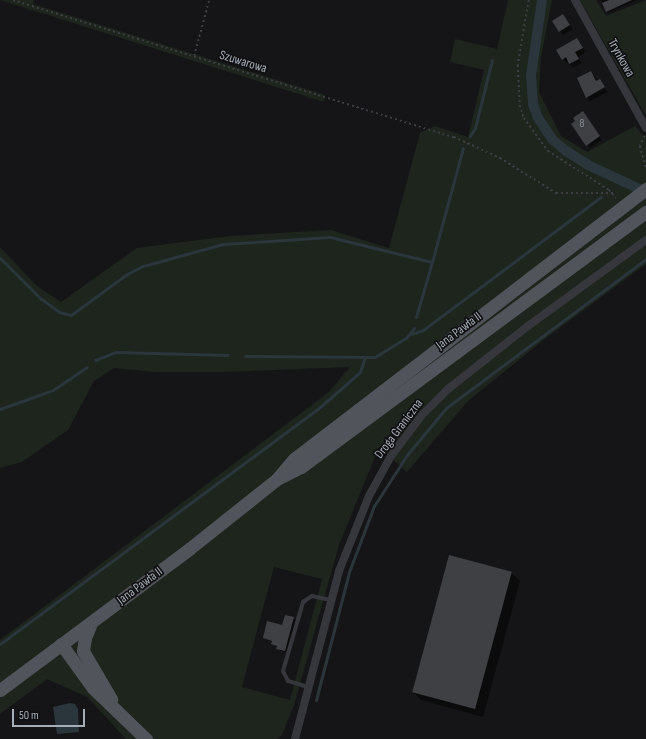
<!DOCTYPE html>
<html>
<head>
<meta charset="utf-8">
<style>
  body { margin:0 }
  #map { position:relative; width:646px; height:739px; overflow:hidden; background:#151517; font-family:"Sofia Sans Condensed",sans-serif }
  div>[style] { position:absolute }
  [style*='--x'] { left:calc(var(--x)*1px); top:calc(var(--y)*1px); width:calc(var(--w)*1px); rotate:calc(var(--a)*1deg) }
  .green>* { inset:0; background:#1d251d }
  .water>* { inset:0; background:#2b353c }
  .shadow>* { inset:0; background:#0007 }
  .stream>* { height:3px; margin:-1.5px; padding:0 1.5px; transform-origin:1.5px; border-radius:1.5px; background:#2b353c }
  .canal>* { height:10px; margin:-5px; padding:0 5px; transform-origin:5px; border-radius:5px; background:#2b353c }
  .building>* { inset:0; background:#3f4044; transform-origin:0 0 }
  .path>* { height:1.5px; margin-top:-0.75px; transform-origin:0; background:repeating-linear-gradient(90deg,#3c3e43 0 2px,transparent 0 5px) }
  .lane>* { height:4px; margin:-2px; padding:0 2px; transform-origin:2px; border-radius:2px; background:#36373c }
  .street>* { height:8px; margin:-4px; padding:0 4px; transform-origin:4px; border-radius:4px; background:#36373c }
  .primary>* { height:13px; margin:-6.5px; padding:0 6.5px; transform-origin:6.5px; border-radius:6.5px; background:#52545b }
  span { translate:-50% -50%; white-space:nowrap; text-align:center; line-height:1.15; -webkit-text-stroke:3.5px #101012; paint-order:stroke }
  .number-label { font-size:11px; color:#8c929b }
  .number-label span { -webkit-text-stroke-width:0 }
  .street-label { font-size:13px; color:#a6adb8 }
  .scale { position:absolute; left:12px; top:709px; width:73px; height:18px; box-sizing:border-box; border:2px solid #a6adb8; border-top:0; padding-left:5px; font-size:12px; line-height:14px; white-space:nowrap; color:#a6adb8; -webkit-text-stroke:3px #101012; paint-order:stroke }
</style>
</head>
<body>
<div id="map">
  <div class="green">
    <div style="clip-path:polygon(0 0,34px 0,33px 4px,325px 95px,324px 102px)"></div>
    <div style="clip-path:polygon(evenodd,508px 0,552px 0,541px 57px,539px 92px,561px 136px,587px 152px,635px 126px,646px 139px,646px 264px,546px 338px,468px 401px,407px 472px,379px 447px,339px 545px,294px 705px,282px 735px,277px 739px,126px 739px,87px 697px,47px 679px,0 714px,0 640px,329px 392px,350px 367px,224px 372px,155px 372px,114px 368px,94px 381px,68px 430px,22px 462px,0 468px,0 247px,37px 286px,61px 302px,137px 248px,229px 236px,331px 230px,389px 248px,420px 133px,435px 126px,468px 137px,484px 70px,450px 62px,455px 39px,497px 49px,508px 0,274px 567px,322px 579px,290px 700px,242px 687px,274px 567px)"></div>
    <div style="clip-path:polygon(580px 0,596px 0,606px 16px,646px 0,646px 116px)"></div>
  </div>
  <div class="water">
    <div style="clip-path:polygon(70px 703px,75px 704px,78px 709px,79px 732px,57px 734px,53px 707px)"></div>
  </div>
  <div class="shadow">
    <div style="clip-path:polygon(601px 0,637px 0,608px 13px)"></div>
    <div style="clip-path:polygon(563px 15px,573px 29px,563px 35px,560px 31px)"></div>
    <div style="clip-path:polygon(577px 39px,586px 52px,578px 57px,582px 63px,574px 68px,563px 59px)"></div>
    <div style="clip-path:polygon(591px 72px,608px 92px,590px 101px,587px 97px)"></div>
    <div style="clip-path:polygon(586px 116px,602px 140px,590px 148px,577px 122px)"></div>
    <div style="clip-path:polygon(512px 573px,520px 581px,483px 717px,421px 700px,413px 692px)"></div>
    <div style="clip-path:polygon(286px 616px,296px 620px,286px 652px,279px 650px,272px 642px,264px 638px,283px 626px)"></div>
  </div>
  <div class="stream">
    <div style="--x:470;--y:136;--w:9;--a:-58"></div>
    <div style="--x:475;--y:128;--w:70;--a:-76"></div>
    <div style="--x:0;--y:258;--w:57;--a:45"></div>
    <div style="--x:40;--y:298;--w:24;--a:36"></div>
    <div style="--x:59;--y:312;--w:12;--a:14"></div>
    <div style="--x:71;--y:315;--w:69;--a:-36.2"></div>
    <div style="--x:127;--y:274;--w:18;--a:-27"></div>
    <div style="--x:143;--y:266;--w:83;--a:-15.4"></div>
    <div style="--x:223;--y:244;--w:107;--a:-3.7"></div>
    <div style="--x:330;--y:237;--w:105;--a:13.8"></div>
    <div style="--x:432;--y:262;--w:118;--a:-74.8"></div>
    <div style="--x:416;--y:317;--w:57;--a:-73.8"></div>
    <div style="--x:411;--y:334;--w:13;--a:-18"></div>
    <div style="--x:423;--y:330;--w:222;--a:-36.8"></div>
    <div style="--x:245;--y:356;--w:130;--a:0.4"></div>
    <div style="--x:375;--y:357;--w:36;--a:-32"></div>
    <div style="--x:406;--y:338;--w:13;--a:-51"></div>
    <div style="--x:95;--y:360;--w:22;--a:-21"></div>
    <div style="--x:116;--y:352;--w:112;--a:1.5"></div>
    <div style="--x:0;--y:409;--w:56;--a:-19.7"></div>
    <div style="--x:53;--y:390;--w:41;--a:-34.1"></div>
    <div style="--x:0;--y:644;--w:398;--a:-36.5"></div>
    <div style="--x:320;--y:407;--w:53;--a:-41.2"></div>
    <div style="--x:360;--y:372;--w:16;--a:-72"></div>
    <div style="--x:316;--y:700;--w:132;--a:-75.5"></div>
    <div style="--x:349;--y:572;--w:71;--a:-69.3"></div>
    <div style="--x:374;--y:506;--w:61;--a:-57.1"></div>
    <div style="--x:407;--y:455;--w:61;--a:-50.3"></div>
    <div style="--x:446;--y:408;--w:249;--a:-36.7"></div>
  </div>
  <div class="canal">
    <div style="--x:542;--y:0;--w:76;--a:98.3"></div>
    <div style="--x:531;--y:75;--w:29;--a:86"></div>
    <div style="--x:533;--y:104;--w:15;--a:70"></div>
    <div style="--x:538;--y:118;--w:25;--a:56"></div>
    <div style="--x:552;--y:139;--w:18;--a:41"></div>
    <div style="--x:566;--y:151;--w:26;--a:32"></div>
    <div style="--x:588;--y:165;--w:64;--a:25"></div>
  </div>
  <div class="building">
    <div style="clip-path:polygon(609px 0,632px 0,606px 12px,602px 3px)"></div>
    <div style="left:563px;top:14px;width:13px;height:13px;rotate:58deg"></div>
    <div style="clip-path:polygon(577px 38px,583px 48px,575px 52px,579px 59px,569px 64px,566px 57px,562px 60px,556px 50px)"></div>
    <div style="clip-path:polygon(591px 71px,596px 81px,600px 79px,605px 87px,586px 98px,577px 78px)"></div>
    <div style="clip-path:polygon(583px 111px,600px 136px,586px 146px,571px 124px,575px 121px,573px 118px)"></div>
    <div style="left:449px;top:555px;width:65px;height:142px;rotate:15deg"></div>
    <div style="clip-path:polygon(285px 615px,294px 617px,285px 651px,276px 649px,277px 646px,271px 644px,272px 641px,263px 638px,267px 621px,282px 625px)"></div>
  </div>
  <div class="path">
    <div style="--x:13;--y:0;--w:462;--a:17.3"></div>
    <div style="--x:454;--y:137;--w:51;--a:24.5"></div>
    <div style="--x:500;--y:158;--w:66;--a:32"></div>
    <div style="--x:556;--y:193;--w:57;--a:0"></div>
    <div style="--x:529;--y:0;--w:66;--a:99.6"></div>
    <div style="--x:518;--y:65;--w:40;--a:87.1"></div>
    <div style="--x:520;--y:105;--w:14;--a:73"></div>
    <div style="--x:524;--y:118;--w:41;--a:54"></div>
    <div style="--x:548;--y:151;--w:72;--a:32.6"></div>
    <div style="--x:609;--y:190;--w:11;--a:49"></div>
    <div style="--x:194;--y:56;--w:58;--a:-75"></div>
    <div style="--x:645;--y:136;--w:11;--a:117"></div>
    <div style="--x:640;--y:146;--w:23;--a:75"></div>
  </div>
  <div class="lane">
    <div style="--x:308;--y:687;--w:21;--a:-163"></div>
    <div style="--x:288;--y:681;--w:11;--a:-117"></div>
    <div style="--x:283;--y:671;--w:72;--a:-73.8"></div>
    <div style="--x:303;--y:602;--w:11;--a:-34"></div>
    <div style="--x:312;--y:596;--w:19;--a:12"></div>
  </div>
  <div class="street">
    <div style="--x:575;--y:0;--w:146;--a:61"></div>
    <div style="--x:295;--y:739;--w:174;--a:-75.3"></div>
    <div style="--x:339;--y:571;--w:81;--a:-68.2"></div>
    <div style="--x:369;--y:496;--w:46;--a:-61.2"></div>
    <div style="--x:391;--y:456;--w:51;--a:-52.9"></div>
    <div style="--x:422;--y:415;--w:37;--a:-45"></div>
    <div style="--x:448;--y:389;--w:102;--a:-38.2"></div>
    <div style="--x:528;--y:326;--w:146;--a:-36.1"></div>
  </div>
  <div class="primary">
    <div style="--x:279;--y:478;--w:25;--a:-27"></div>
    <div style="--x:301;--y:467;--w:429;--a:-36.5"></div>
    <div style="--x:91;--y:623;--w:16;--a:112"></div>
    <div style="--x:85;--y:638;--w:13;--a:99"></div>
    <div style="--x:83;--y:651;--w:56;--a:59.7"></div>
    <div style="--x:61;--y:644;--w:54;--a:54"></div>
    <div style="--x:93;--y:688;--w:74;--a:43.9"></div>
    <div style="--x:0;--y:690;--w:236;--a:-36.7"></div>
    <div style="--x:189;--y:549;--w:112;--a:-38.5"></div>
    <div style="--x:277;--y:479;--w:26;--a:-50"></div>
    <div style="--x:294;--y:459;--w:444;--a:-37.5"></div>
  </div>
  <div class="number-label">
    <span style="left:582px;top:124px">8</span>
  </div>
  <div class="street-label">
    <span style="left:621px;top:58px;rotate:61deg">Trynkowa</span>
    <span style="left:243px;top:62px;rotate:17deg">Szuwarowa</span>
    <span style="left:459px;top:331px;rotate:-37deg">Jana Pawła II</span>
    <span style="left:399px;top:429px;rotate:-53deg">Droga Graniczna</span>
    <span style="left:140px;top:586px;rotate:-37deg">Jana Pawła II</span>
  </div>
  <div class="scale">50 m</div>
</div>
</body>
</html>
